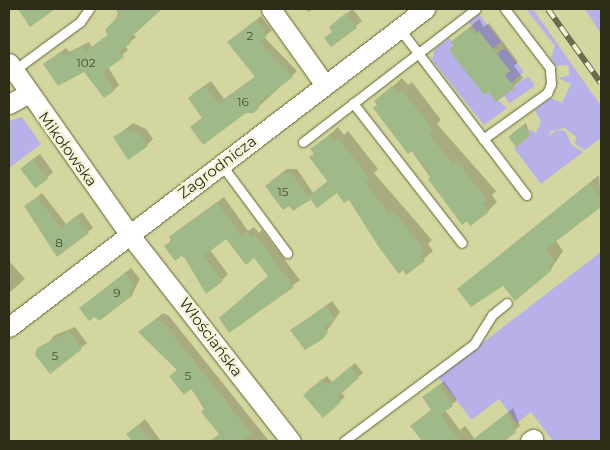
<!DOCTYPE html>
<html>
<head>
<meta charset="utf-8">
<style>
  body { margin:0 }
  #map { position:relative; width:610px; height:450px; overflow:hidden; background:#d3d69e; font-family:Montserrat,sans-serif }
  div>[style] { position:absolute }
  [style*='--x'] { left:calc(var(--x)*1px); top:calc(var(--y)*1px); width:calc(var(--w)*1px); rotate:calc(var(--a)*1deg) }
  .green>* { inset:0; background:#b8b1e9; transform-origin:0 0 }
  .shadow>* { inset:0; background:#0003 }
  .building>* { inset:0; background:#a0b988; transform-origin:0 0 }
  .roads { filter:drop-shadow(0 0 1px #63642f) drop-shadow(0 0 1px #63642f) }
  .service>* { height:9px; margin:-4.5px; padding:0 4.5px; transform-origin:4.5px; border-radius:4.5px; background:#fff }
  .minor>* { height:19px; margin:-9.5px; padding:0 9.5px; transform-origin:9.5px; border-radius:9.5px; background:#fff }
  .rail>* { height:5.5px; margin-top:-2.75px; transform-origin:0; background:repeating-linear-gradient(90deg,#f3f4d8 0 11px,#6b6c49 0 22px); box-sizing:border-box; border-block:1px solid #6b6c49 }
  span { translate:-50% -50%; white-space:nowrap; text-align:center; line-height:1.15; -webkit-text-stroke:5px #f3f4d8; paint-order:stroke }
  .number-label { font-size:12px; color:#4a5033 }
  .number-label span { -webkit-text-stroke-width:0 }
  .street-label { font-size:15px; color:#2d2d17 }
  .frame { position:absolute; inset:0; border:10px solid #2d2d17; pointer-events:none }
</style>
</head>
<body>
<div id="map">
  <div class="green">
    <div style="clip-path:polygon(526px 9px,533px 9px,601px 106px,601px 138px,585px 150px,575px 144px,576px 137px,565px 128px,550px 131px,549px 136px,556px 130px,565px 131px,572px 145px,583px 152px,541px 184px,514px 148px,530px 135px,530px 129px,539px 135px,536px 132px,541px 122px,535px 110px,550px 98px,562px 103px,571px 84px,558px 78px,570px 75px,568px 65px,556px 66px,551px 58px,555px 46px)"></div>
    <div style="clip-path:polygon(585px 9px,601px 9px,601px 34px)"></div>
    <div style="left:479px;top:14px;width:36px;height:13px;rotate:52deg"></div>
    <div style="clip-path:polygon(449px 38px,484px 95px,489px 92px,507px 108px,484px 125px,432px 60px,435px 49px)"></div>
    <div style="clip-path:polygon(505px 48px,524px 72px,511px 83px,505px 75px,510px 71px,497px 54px)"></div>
    <div style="left:528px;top:76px;width:12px;height:31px;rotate:55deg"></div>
    <div style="clip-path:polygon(22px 117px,41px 144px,9px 168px,9px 121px)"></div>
    <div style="clip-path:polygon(601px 252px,601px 441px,553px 441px,531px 412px,517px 423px,499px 399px,472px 420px,438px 377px)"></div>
  </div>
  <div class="shadow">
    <div style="clip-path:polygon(120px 9px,161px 9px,133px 33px,136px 37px,125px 46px,128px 50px,108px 67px,119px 85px,114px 90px,104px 96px,84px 70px,45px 64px,66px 48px,69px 52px,89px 42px,92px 47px,109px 34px)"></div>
    <div style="clip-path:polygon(306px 9px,313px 9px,308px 12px)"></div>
    <div style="clip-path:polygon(353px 9px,362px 21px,332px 46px,336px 21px)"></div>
    <div style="clip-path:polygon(261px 16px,272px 30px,264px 37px,297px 71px,253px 112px,203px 117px,189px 98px,194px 93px,211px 81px,224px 99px,256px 76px,229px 42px)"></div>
    <div style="clip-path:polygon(479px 19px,484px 27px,489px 23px,518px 62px,514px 66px,523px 78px,497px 100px,452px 42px)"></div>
    <div style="clip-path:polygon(402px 78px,408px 85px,412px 82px,441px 120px,437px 124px,496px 191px,492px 195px,497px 202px,488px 211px,463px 223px,376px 101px)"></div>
    <div style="clip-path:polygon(133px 123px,146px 129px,153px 139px,147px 145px,114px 138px)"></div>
    <div style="clip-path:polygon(526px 123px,530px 134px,512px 134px)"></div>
    <div style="clip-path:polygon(338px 127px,344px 135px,348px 131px,378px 169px,374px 173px,432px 240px,428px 244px,433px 251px,407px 273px,403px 269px,399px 272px,349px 198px,337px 192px,289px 204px,271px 181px,287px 169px,297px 169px,313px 193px,329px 180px,312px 150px)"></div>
    <div style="clip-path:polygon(40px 154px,53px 172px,47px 178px,28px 163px)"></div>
    <div style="clip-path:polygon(599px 175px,601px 206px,556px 241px,563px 251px,551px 269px,503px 284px,458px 289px)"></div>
    <div style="clip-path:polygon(42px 193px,66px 224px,82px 212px,93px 228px,58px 256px,26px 206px)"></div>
    <div style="clip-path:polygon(224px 197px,248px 231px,254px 227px,259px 233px,262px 230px,300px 280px,229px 331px,269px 276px,254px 257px,227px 238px,210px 250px,228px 274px,222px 280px,166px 247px,177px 231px)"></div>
    <div style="clip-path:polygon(9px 261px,25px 279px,9px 293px)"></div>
    <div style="clip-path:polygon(131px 268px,140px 279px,132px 295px,99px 320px,81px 308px)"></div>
    <div style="clip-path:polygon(332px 301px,340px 312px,322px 338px,292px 330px)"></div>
    <div style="clip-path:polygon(163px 313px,169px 316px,269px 441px,217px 441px,220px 434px,191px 388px,171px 376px,178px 369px,140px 332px)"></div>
    <div style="clip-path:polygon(75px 327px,87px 343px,50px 372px,37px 355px,55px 335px)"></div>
    <div style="clip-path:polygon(355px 363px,363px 373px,341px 392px,345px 397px,340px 401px,309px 390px,327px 376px,332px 382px)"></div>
    <div style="clip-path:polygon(444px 381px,457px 400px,445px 410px,460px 430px,465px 426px,475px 439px,513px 408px,520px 426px,500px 441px,423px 441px,412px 426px,432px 409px,429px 393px)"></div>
    <div style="clip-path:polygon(145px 419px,161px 441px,133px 441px,128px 434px)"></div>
  </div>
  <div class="building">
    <div style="clip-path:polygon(18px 9px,55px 9px,30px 27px)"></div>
    <div style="clip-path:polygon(115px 9px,162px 9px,129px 39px,131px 43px,120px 51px,124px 57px,103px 72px,114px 91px,104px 98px,84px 72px,58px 86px,43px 64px,60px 52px,63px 56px,83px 47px,86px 51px,108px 35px,105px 30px,119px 15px)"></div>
    <div style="clip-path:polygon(346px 13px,357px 28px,331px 47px,324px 38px,332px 32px,329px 27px)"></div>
    <div style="clip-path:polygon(256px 20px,267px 36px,259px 42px,293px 77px,256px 105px,259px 108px,254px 113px,246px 113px,203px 145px,190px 127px,202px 118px,188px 98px,205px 85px,219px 104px,255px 77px,227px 42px)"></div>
    <div style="clip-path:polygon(469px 28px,475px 35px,479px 31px,510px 71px,505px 75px,515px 88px,496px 102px,489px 92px,484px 95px,449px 50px,454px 46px,450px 42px)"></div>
    <div style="clip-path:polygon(392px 86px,398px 94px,402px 90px,433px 130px,429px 134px,447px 157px,453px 165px,457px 161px,488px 201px,483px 204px,489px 212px,470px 226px,467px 221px,462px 225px,428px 179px,432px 176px,429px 171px,412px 151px,408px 154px,373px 108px,377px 105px,374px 101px)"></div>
    <div style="left:523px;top:125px;width:13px;height:19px;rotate:51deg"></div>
    <div style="clip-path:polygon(126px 129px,140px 134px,148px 146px,128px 160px,113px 137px)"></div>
    <div style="clip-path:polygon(329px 135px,334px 142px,339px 139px,370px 179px,365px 182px,389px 214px,393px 210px,424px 250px,420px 253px,425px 261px,406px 275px,403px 270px,399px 274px,378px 246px,349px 200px,344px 203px,337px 193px,317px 208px,308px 196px,328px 182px,309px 157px,314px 154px,310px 149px)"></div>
    <div style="left:33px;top:159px;width:25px;height:16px;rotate:53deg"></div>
    <div style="clip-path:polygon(281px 174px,292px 174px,310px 200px,293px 211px,289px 206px,283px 210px,265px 186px)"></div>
    <div style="clip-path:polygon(590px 183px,601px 198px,601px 207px,546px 249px,555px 261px,549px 266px,552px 270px,515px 301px,503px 286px,471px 307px,457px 289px)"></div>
    <div style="clip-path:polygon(37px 197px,61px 228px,76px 216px,89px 233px,57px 257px,24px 206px)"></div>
    <div style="clip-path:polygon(217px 202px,241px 236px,247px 232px,252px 238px,255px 235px,294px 287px,229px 333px,219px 318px,268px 276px,254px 258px,246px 265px,226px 239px,204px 256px,223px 281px,206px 294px,183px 255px,175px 261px,164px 246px,172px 241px,169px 237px)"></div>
    <div style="clip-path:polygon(125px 273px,135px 286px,129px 291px,132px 296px,99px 321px,95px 316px,89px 321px,79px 308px)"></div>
    <div style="clip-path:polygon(326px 306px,335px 319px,324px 327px,328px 332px,323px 339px,305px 350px,290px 330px)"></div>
    <div style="clip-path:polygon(156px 319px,163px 322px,252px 434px,242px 441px,210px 441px,219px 434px,201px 412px,206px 408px,191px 389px,184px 395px,169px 376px,177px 370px,138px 332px)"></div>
    <div style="clip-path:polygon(69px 331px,82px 349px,50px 374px,35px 355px,37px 348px)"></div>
    <div style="clip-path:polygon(350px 367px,359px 378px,337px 397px,341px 402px,323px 418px,303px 395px,322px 379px,327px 386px)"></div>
    <div style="clip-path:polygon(439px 385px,453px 406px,440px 415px,460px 441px,422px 441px,410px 426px,431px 410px,422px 397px)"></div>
    <div style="clip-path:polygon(507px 413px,516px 432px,505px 441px,471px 441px)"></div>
    <div style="clip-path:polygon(138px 425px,151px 441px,132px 441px,126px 434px)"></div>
  </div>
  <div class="roads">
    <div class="service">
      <div style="--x:399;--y:28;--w:210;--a:52.7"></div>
      <div style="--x:13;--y:71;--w:83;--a:-36.2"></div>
      <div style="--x:80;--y:22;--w:16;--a:-55"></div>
      <div style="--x:353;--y:103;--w:177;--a:52.1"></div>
      <div style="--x:483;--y:139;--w:79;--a:-35.7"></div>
      <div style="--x:547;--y:93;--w:10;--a:-66"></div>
      <div style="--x:551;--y:84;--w:16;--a:-94"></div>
      <div style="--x:550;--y:68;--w:74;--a:-127.3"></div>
      <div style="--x:303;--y:142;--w:218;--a:-37.6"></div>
      <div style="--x:221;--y:164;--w:111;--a:53.4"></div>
      <div style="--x:344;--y:441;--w:162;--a:-36.7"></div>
      <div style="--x:474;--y:344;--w:34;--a:-58"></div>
      <div style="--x:492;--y:315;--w:19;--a:-39"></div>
    </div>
    <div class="minor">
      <div style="--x:271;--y:9;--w:93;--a:54.6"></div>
      <div style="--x:9;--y:63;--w:209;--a:54.9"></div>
      <div style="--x:129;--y:234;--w:263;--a:52"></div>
      <div style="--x:9;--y:104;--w:21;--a:-29"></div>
      <div style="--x:9;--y:327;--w:524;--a:-37.4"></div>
      <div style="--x:530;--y:441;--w:4;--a:-34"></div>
    </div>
  </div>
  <div class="rail">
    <div style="--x:548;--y:9;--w:91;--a:54.4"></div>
  </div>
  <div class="number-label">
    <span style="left:250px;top:36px">2</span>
    <span style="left:86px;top:63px">102</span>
    <span style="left:243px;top:102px">16</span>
    <span style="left:283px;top:192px">15</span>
    <span style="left:59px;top:243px">8</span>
    <span style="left:117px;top:293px">9</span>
    <span style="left:55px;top:356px">5</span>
    <span style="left:188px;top:376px">5</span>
  </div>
  <div class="street-label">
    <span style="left:68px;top:149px;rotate:54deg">Mikołowska</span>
    <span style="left:217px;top:167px;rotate:-37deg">Zagrodnicza</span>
    <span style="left:211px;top:337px;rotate:53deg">Włościańska</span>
  </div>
  <div class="frame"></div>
</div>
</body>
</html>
